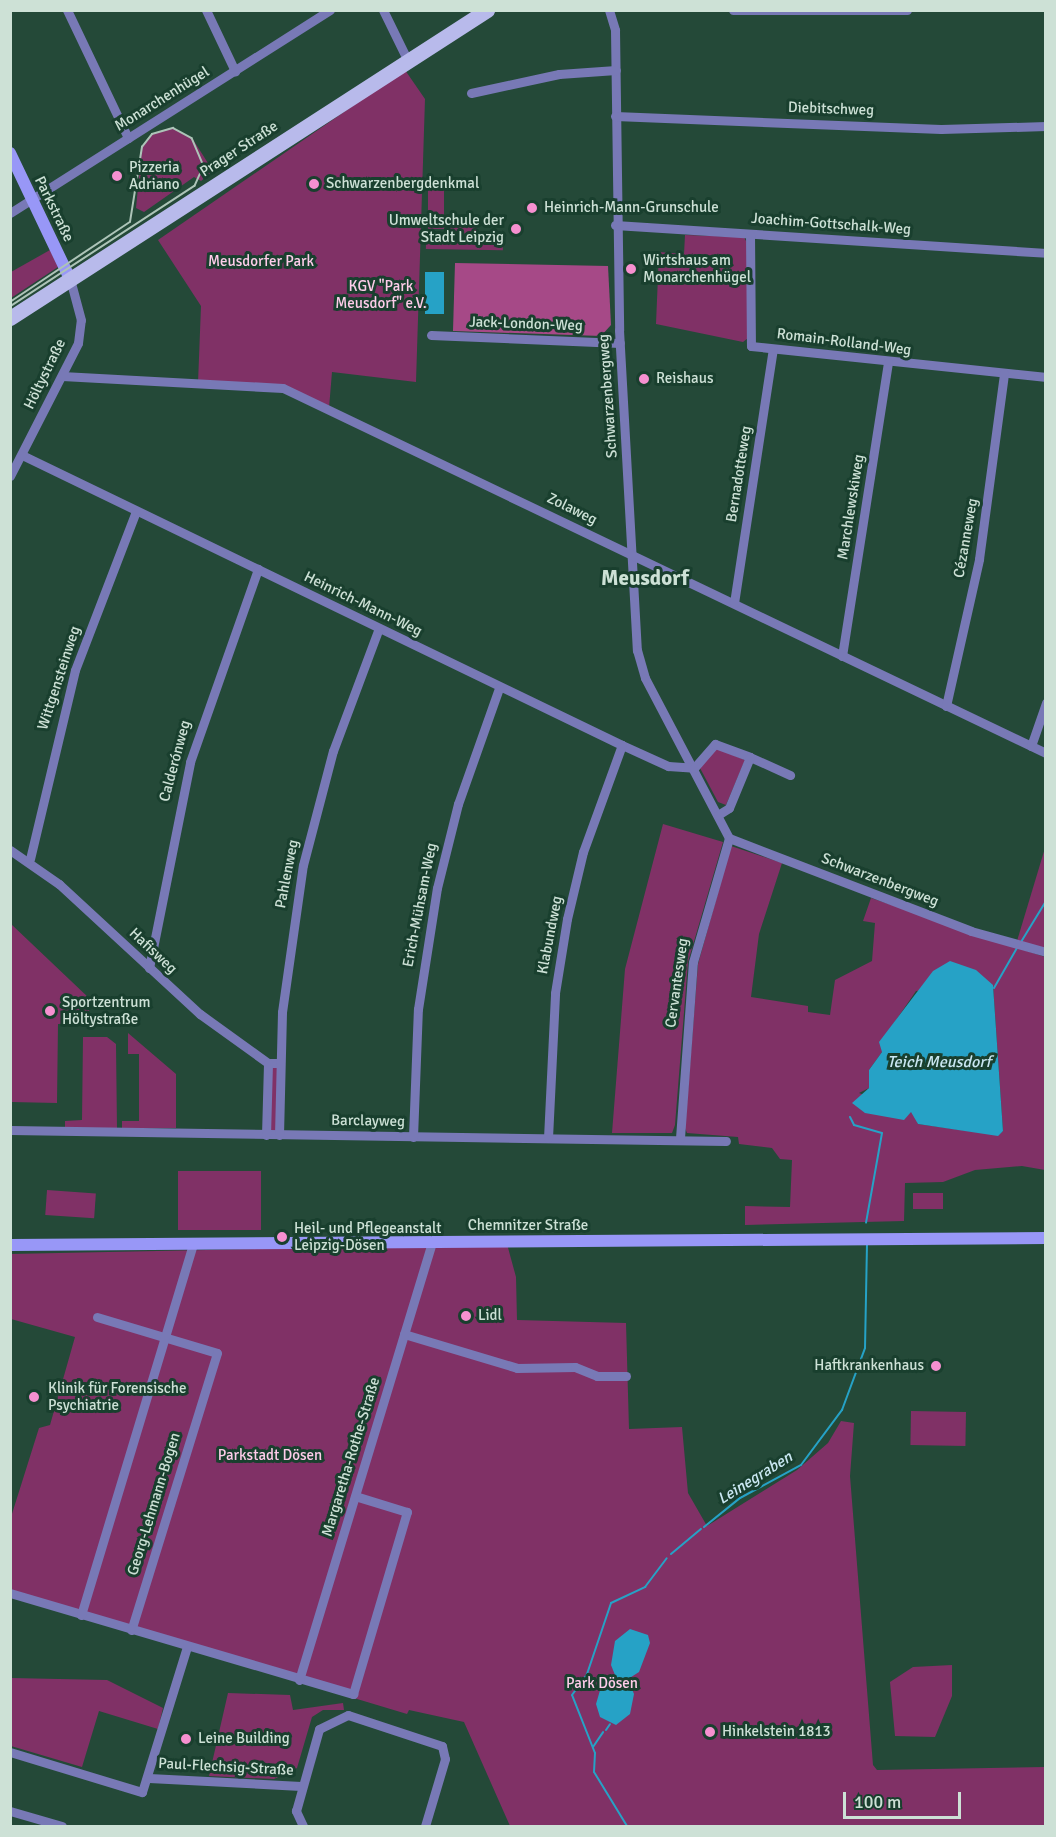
<!DOCTYPE html>
<html>
<head>
<meta charset="utf-8">
<style>
  body { margin:0 }
  #map { position:relative; width:1056px; height:1837px; overflow:hidden; background:#244938; font-family:Signika,sans-serif }
  div>[style] { position:absolute }
  [style*='--x'] { left:calc(var(--x)*1px); top:calc(var(--y)*1px); width:calc(var(--w)*1px); rotate:calc(var(--a)*1deg) }
  .green>* { inset:0; background:#803166; transform-origin:0 0 }
  .forest>* { inset:0; background:#a64987 }
  .water>* { inset:0; background:#26a2c6; transform-origin:0 0 }
  .stream>* { height:2px; margin:-1px; padding:0 1px; transform-origin:1px; border-radius:1px; background:#26a2c6 }
  .street>* { height:9px; margin:-4.5px; padding:0 4.5px; transform-origin:4.5px; border-radius:4.5px; background:#7879b6 }
  .secondary>* { height:12px; margin:-6px; padding:0 6px; transform-origin:6px; border-radius:6px; background:#9897f7 }
  .primary>* { height:15px; margin:-7.5px; padding:0 7.5px; transform-origin:7.5px; border-radius:7.5px; background:#b8baeb }
  .tram>* { height:1.5px; margin:-0.75px; padding:0 0.75px; transform-origin:0.75px; border-radius:0.75px; background:#adc4b8 }
  .dots>* { width:16px; height:16px; translate:-50% -50%; box-sizing:border-box; border:3px solid #193f2e; border-radius:50% }
  span { translate:-50% -50%; white-space:nowrap; text-align:center; line-height:1.15; -webkit-text-stroke:6px #193f2e; paint-order:stroke }
  .street-label { font-size:15px; color:#cde1d6 }
  .poi-label { font-size:15px; color:#cde1d6 }
  .left { translate:0 -50%; text-align:left }
  .right { translate:-100% -50%; text-align:right }
  .park-label { font-size:15px; color:#ffccea }
  .water-label { font-size:16px; color:#cae7f2; font-style:italic }
  .district-label { font-size:21px; color:#cde1d6; font-weight:700 }
  .frame { position:absolute; inset:0; border:12px solid #cde1d6; pointer-events:none }
  .scale { position:absolute; left:843px; top:1792px; width:118px; height:27px; box-sizing:border-box; border:3px solid #cde1d6; border-top:0; padding-left:8px; font-size:18px; line-height:21px; white-space:nowrap; color:#cde1d6; -webkit-text-stroke:4px #193f2e; paint-order:stroke }
</style>
</head>
<body>
<div id="map">
  <div class="green">
    <div style="clip-path:polygon(405px 70px,425px 99px,416px 382px,332px 372px,329px 408px,283px 388px,198px 383px,201px 306px,158px 240px)"></div>
    <div style="clip-path:polygon(173px 128px,192px 138px,213px 171px,201px 181px,194px 177px,144px 212px,136px 208px,142px 147px,152px 134px)"></div>
    <div style="left:428px;top:183px;width:16px;height:46px"></div>
    <div style="left:448px;top:219px;width:29px;height:14px;rotate:2deg"></div>
    <div style="clip-path:polygon(685px 235px,744px 237px,747px 243px,748px 338px,743px 342px,656px 324px,659px 252px,684px 254px)"></div>
    <div style="left:426px;top:242px;width:77px;height:7px;rotate:1deg"></div>
    <div style="clip-path:polygon(50px 250px,58px 267px,11px 298px,11px 272px)"></div>
    <div style="clip-path:polygon(716px 748px,745px 760px,726px 805px,718px 802px,700px 768px)"></div>
    <div style="clip-path:polygon(663px 824px,723px 842px,688px 962px,675px 1125px,672px 1133px,612px 1133px,625px 969px)"></div>
    <div style="clip-path:polygon(evenodd,731px 846px,782px 863px,759px 934px,751px 997px,808px 1006px,808px 1012px,830px 1015px,835px 980px,872px 961px,875px 923px,863px 921px,871px 898px,1045px 957px,1045px 1170px,1022px 1166px,975px 1170px,943px 1182px,905px 1183px,904px 1221px,745px 1225px,745px 1206px,790px 1207px,792px 1160px,780px 1159px,772px 1148px,739px 1144px,738px 1137px,687px 1133px,685px 1128px,698px 964px,731px 846px,993px 985px,1003px 1131px,998px 1135px,918px 1124px,914px 1113px,859px 1093px,869px 1088px,869px 1070px,882px 1052px,883px 1039px,916px 991px,993px 985px)"></div>
    <div style="clip-path:polygon(1045px 848px,1045px 948px,1017px 941px)"></div>
    <div style="clip-path:polygon(11px 924px,90px 999px,88px 1023px,58px 1024px,57px 1103px,11px 1102px)"></div>
    <div style="clip-path:polygon(128px 1033px,176px 1074px,176px 1128px,122px 1128px,122px 1121px,139px 1121px,139px 1054px,128px 1054px)"></div>
    <div style="clip-path:polygon(83px 1037px,107px 1037px,116px 1044px,117px 1129px,65px 1129px,65px 1121px,82px 1120px)"></div>
    <div style="left:268px;top:1063px;width:12px;height:72px"></div>
    <div style="left:261px;top:1171px;width:59px;height:83px;rotate:90deg"></div>
    <div style="left:47px;top:1190px;width:49px;height:25px;rotate:4deg"></div>
    <div style="left:913px;top:1193px;width:30px;height:16px"></div>
    <div style="clip-path:polygon(507px 1244px,516px 1277px,517px 1320px,626px 1323px,629px 1429px,682px 1427px,688px 1493px,707px 1526px,797px 1470px,828px 1443px,841px 1421px,854px 1423px,850px 1476px,873px 1765px,877px 1770px,1045px 1767px,1045px 1826px,510px 1826px,464px 1722px,409px 1710px,407px 1714px,11px 1595px,11px 1517px,39px 1428px,50px 1425px,75px 1337px,11px 1319px,10px 1254px)"></div>
    <div style="left:911px;top:1411px;width:55px;height:34px;rotate:1deg"></div>
    <div style="clip-path:polygon(952px 1665px,952px 1696px,935px 1737px,895px 1736px,890px 1682px,913px 1667px)"></div>
    <div style="clip-path:polygon(11px 1678px,107px 1680px,163px 1708px,158px 1729px,99px 1711px,82px 1767px,11px 1746px)"></div>
    <div style="clip-path:polygon(228px 1693px,290px 1695px,293px 1710px,343px 1703px,344px 1710px,323px 1710px,312px 1717px,297px 1768px,274px 1779px,209px 1776px)"></div>
  </div>
  <div class="forest">
    <div style="clip-path:polygon(455px 263px,608px 266px,611px 325px,601px 336px,453px 331px)"></div>
  </div>
  <div class="water">
    <div style="left:425px;top:272px;width:19px;height:42px"></div>
    <div style="clip-path:polygon(950px 961px,976px 970px,993px 985px,1003px 1131px,998px 1136px,918px 1124px,911px 1112px,904px 1120px,865px 1113px,852px 1103px,869px 1088px,869px 1070px,882px 1052px,879px 1042px,933px 971px)"></div>
    <div style="clip-path:polygon(630px 1629px,648px 1635px,650px 1643px,639px 1672px,628px 1679px,634px 1694px,630px 1714px,616px 1725px,600px 1717px,596px 1704px,603px 1680px,615px 1675px,611px 1665px,615px 1641px)"></div>
  </div>
  <div class="stream">
    <div style="--x:1021;--y:942;--w:48;--a:-58.6"></div>
    <div style="--x:994;--y:988;--w:46;--a:-60.1"></div>
    <div style="--x:850;--y:1117;--w:9;--a:63"></div>
    <div style="--x:854;--y:1125;--w:29;--a:16"></div>
    <div style="--x:882;--y:1133;--w:91;--a:100.1"></div>
    <div style="--x:704;--y:1527;--w:46;--a:-38.9"></div>
    <div style="--x:740;--y:1498;--w:69;--a:-28.4"></div>
    <div style="--x:801;--y:1465;--w:69;--a:-53.3"></div>
    <div style="--x:842;--y:1410;--w:66;--a:-69.6"></div>
    <div style="--x:865;--y:1348;--w:103;--a:-88.9"></div>
    <div style="--x:671;--y:1554;--w:39;--a:-40"></div>
    <div style="--x:606;--y:1730;--w:7;--a:-56"></div>
    <div style="--x:593;--y:1747;--w:18;--a:-56"></div>
    <div style="--x:627;--y:1826;--w:63;--a:-121.4"></div>
    <div style="--x:594;--y:1772;--w:19;--a:-87"></div>
    <div style="--x:595;--y:1753;--w:62;--a:-111.6"></div>
    <div style="--x:572;--y:1695;--w:26;--a:-54"></div>
    <div style="--x:587;--y:1674;--w:75;--a:-71.3"></div>
    <div style="--x:611;--y:1603;--w:38;--a:-25"></div>
    <div style="--x:645;--y:1587;--w:36;--a:-53"></div>
  </div>
  <div class="street">
    <div style="--x:67;--y:10;--w:142;--a:64.5"></div>
    <div style="--x:206;--y:10;--w:68;--a:64.6"></div>
    <div style="--x:383;--y:10;--w:57;--a:63.9"></div>
    <div style="--x:609;--y:10;--w:21;--a:73"></div>
    <div style="--x:615;--y:30;--w:300;--a:89.2"></div>
    <div style="--x:619;--y:330;--w:321;--a:86.8"></div>
    <div style="--x:637;--y:650;--w:29;--a:74"></div>
    <div style="--x:645;--y:678;--w:181;--a:62.3"></div>
    <div style="--x:729;--y:838;--w:259;--a:21"></div>
    <div style="--x:971;--y:931;--w:78;--a:15.6"></div>
    <div style="--x:733;--y:10;--w:174;--a:0"></div>
    <div style="--x:471;--y:93;--w:90;--a:-12.2"></div>
    <div style="--x:559;--y:74;--w:57;--a:-4"></div>
    <div style="--x:615;--y:116;--w:326;--a:2.3"></div>
    <div style="--x:941;--y:129;--w:105;--a:-1.6"></div>
    <div style="--x:10;--y:213;--w:379;--a:-32.4"></div>
    <div style="--x:615;--y:225;--w:432;--a:3.7"></div>
    <div style="--x:750;--y:234;--w:112;--a:89.5"></div>
    <div style="--x:751;--y:346;--w:297;--a:6"></div>
    <div style="--x:431;--y:335;--w:189;--a:2.4"></div>
    <div style="--x:62;--y:376;--w:221;--a:3.1"></div>
    <div style="--x:283;--y:388;--w:846;--a:25.57"></div>
    <div style="--x:22;--y:455;--w:666;--a:25.8"></div>
    <div style="--x:622;--y:745;--w:51;--a:24.5"></div>
    <div style="--x:668;--y:766;--w:26;--a:4"></div>
    <div style="--x:10;--y:476;--w:149;--a:-62.9"></div>
    <div style="--x:78;--y:343;--w:23;--a:-83"></div>
    <div style="--x:81;--y:320;--w:42;--a:-105"></div>
    <div style="--x:734;--y:603;--w:257;--a:-81.3"></div>
    <div style="--x:842;--y:656;--w:297;--a:-81.1"></div>
    <div style="--x:946;--y:706;--w:151;--a:-77.3"></div>
    <div style="--x:979;--y:559;--w:187;--a:-82.3"></div>
    <div style="--x:1031;--y:746;--w:46;--a:-70.8"></div>
    <div style="--x:750;--y:757;--w:44;--a:24.2"></div>
    <div style="--x:694;--y:768;--w:32;--a:-49"></div>
    <div style="--x:715;--y:744;--w:37;--a:20"></div>
    <div style="--x:750;--y:757;--w:55;--a:112.4"></div>
    <div style="--x:729;--y:808;--w:13;--a:148"></div>
    <div style="--x:10;--y:850;--w:60;--a:34.8"></div>
    <div style="--x:59;--y:884;--w:192;--a:42.7"></div>
    <div style="--x:200;--y:1014;--w:84;--a:35.8"></div>
    <div style="--x:268;--y:1063;--w:12;--a:0"></div>
    <div style="--x:30;--y:859;--w:194;--a:-76.6"></div>
    <div style="--x:75;--y:670;--w:170;--a:-69"></div>
    <div style="--x:149;--y:968;--w:210;--a:-78.7"></div>
    <div style="--x:190;--y:762;--w:205;--a:-70.6"></div>
    <div style="--x:10;--y:1130;--w:716;--a:0.88"></div>
    <div style="--x:266;--y:1135;--w:72;--a:-88.4"></div>
    <div style="--x:279;--y:1135;--w:123;--a:-88.6"></div>
    <div style="--x:282;--y:1012;--w:148;--a:-81.9"></div>
    <div style="--x:303;--y:865;--w:118;--a:-75.3"></div>
    <div style="--x:333;--y:751;--w:131;--a:-69.5"></div>
    <div style="--x:413;--y:1137;--w:128;--a:-87.8"></div>
    <div style="--x:418;--y:1009;--w:122;--a:-81.1"></div>
    <div style="--x:437;--y:888;--w:87;--a:-76"></div>
    <div style="--x:458;--y:804;--w:123;--a:-70.5"></div>
    <div style="--x:548;--y:1138;--w:145;--a:-87.2"></div>
    <div style="--x:555;--y:993;--w:75;--a:-80.8"></div>
    <div style="--x:567;--y:919;--w:69;--a:-76.6"></div>
    <div style="--x:583;--y:852;--w:114;--a:-70"></div>
    <div style="--x:680;--y:1138;--w:176;--a:-85.8"></div>
    <div style="--x:693;--y:962;--w:129;--a:-73.8"></div>
    <div style="--x:97;--y:1317;--w:125;--a:16.7"></div>
    <div style="--x:217;--y:1353;--w:290;--a:107.2"></div>
    <div style="--x:404;--y:1334;--w:118;--a:16.7"></div>
    <div style="--x:517;--y:1368;--w:58;--a:-1"></div>
    <div style="--x:575;--y:1367;--w:24;--a:22"></div>
    <div style="--x:597;--y:1376;--w:29;--a:0"></div>
    <div style="--x:10;--y:1593;--w:358;--a:16.4"></div>
    <div style="--x:353;--y:1694;--w:190;--a:-73.5"></div>
    <div style="--x:407;--y:1512;--w:54;--a:-162.9"></div>
    <div style="--x:81;--y:1615;--w:388;--a:-73.2"></div>
    <div style="--x:299;--y:1680;--w:459;--a:-73.1"></div>
    <div style="--x:10;--y:1752;--w:138;--a:16.9"></div>
    <div style="--x:142;--y:1792;--w:152;--a:-72.8"></div>
    <div style="--x:149;--y:1778;--w:152;--a:3"></div>
    <div style="--x:10;--y:1811;--w:54;--a:16.1"></div>
    <div style="--x:303;--y:1826;--w:17;--a:-115"></div>
    <div style="--x:296;--y:1811;--w:85;--a:-74.3"></div>
    <div style="--x:319;--y:1729;--w:32;--a:-26"></div>
    <div style="--x:348;--y:1715;--w:99;--a:18.3"></div>
    <div style="--x:442;--y:1746;--w:13;--a:77"></div>
    <div style="--x:445;--y:1759;--w:70;--a:106.6"></div>
  </div>
  <div class="secondary">
    <div style="--x:10;--y:153;--w:140;--a:64.5"></div>
    <div style="--x:10;--y:1245;--w:1036;--a:-0.39"></div>
  </div>
  <div class="primary">
    <div style="--x:10;--y:318;--w:568;--a:-32.85"></div>
  </div>
  <div class="tram">
    <div style="--x:10;--y:302;--w:144;--a:-33.7"></div>
    <div style="--x:130;--y:222;--w:76;--a:-80.9"></div>
    <div style="--x:142;--y:147;--w:16;--a:-52"></div>
    <div style="--x:152;--y:134;--w:22;--a:-16"></div>
    <div style="--x:173;--y:128;--w:21;--a:28"></div>
    <div style="--x:192;--y:138;--w:30;--a:67"></div>
    <div style="--x:204;--y:166;--w:22;--a:114"></div>
    <div style="--x:195;--y:186;--w:221;--a:146.8"></div>
  </div>
  <div class="dots">
    <div style="left:117px;top:176px;background:#f690d0"></div>
    <div style="left:314px;top:184px;background:#f690d0"></div>
    <div style="left:532px;top:208px;background:#f690d0"></div>
    <div style="left:516px;top:229px;background:#f690d0"></div>
    <div style="left:631px;top:269px;background:#f690d0"></div>
    <div style="left:644px;top:379px;background:#f690d0"></div>
    <div style="left:50px;top:1011px;background:#f690d0"></div>
    <div style="left:282px;top:1237px;background:#f690d0"></div>
    <div style="left:466px;top:1316px;background:#f690d0"></div>
    <div style="left:936px;top:1366px;background:#f690d0"></div>
    <div style="left:34px;top:1397px;background:#f690d0"></div>
    <div style="left:710px;top:1732px;background:#f690d0"></div>
    <div style="left:186px;top:1739px;background:#f690d0"></div>
  </div>
  <div class="street-label">
    <span style="left:162px;top:99px;rotate:-32deg">Monarchenhügel</span>
    <span style="left:831px;top:109px;rotate:2deg">Diebitschweg</span>
    <span style="left:239px;top:149px;rotate:-33deg">Prager Straße</span>
    <span style="left:54px;top:209px;rotate:64deg">Parkstraße</span>
    <span style="left:831px;top:224px;rotate:4deg">Joachim-Gottschalk-Weg</span>
    <span style="left:526px;top:324px;rotate:2deg">Jack-London-Weg</span>
    <span style="left:844px;top:342px;rotate:7deg">Romain-Rolland-Weg</span>
    <span style="left:45px;top:374px;rotate:-64deg">Höltystraße</span>
    <span style="left:608px;top:396px;rotate:-94deg">Schwarzenbergweg</span>
    <span style="left:739px;top:474px;rotate:-81deg">Bernadotteweg</span>
    <span style="left:851px;top:507px;rotate:-81deg">Marchlewskiweg</span>
    <span style="left:572px;top:509px;rotate:26deg">Zolaweg</span>
    <span style="left:966px;top:538px;rotate:-80deg">Cézanneweg</span>
    <span style="left:363px;top:604px;rotate:26deg">Heinrich-Mann-Weg</span>
    <span style="left:59px;top:678px;rotate:-72deg">Wittgensteinweg</span>
    <span style="left:175px;top:761px;rotate:-75deg">Calderónweg</span>
    <span style="left:287px;top:874px;rotate:-79deg">Pahlenweg</span>
    <span style="left:880px;top:880px;rotate:21deg">Schwarzenbergweg</span>
    <span style="left:420px;top:905px;rotate:-79deg">Erich-Mühsam-Weg</span>
    <span style="left:550px;top:935px;rotate:-79deg">Klabundweg</span>
    <span style="left:153px;top:951px;rotate:43deg">Hafisweg</span>
    <span style="left:677px;top:983px;rotate:-82deg">Cervantesweg</span>
    <span style="left:368px;top:1121px;rotate:1deg">Barclayweg</span>
    <span style="left:528px;top:1226px">Chemnitzer Straße</span>
    <span style="left:351px;top:1457px;rotate:-73deg">Margaretha-Rothe-Straße</span>
    <span style="left:154px;top:1504px;rotate:-73deg">Georg-Lehmann-Bogen</span>
    <span style="left:226px;top:1767px;rotate:3deg">Paul-Flechsig-Straße</span>
  </div>
  <div class="poi-label">
    <span class="left" style="left:129px;top:176px">Pizzeria<br>Adriano</span>
    <span class="left" style="left:326px;top:184px">Schwarzenbergdenkmal</span>
    <span class="left" style="left:544px;top:208px">Heinrich-Mann-Grunschule</span>
    <span class="right" style="left:504px;top:229px">Umweltschule der<br>Stadt Leipzig</span>
    <span class="left" style="left:643px;top:269px">Wirtshaus am<br>Monarchenhügel</span>
    <span class="left" style="left:656px;top:379px">Reishaus</span>
    <span class="left" style="left:62px;top:1011px">Sportzentrum<br>Höltystraße</span>
    <span class="left" style="left:294px;top:1237px">Heil- und Pflegeanstalt<br>Leipzig-Dösen</span>
    <span class="left" style="left:478px;top:1316px">Lidl</span>
    <span class="right" style="left:924px;top:1366px">Haftkrankenhaus</span>
    <span class="left" style="left:48px;top:1397px">Klinik für Forensische<br>Psychiatrie</span>
    <span class="left" style="left:722px;top:1732px">Hinkelstein 1813</span>
    <span class="left" style="left:198px;top:1739px">Leine Building</span>
  </div>
  <div class="park-label">
    <span style="left:261px;top:262px">Meusdorfer Park</span>
    <span style="left:381px;top:295px">KGV "Park<br>Meusdorf" e.V.</span>
    <span style="left:270px;top:1456px">Parkstadt Dösen</span>
    <span style="left:602px;top:1684px">Park Dösen</span>
  </div>
  <div class="water-label">
    <span style="left:939px;top:1062px">Teich Meusdorf</span>
    <span style="left:755px;top:1478px;rotate:-32deg">Leinegraben</span>
  </div>
  <div class="district-label">
    <span style="left:645px;top:578px">Meusdorf</span>
  </div>
  <div class="frame"></div>
  <div class="scale">100 m</div>
</div>
</body>
</html>
